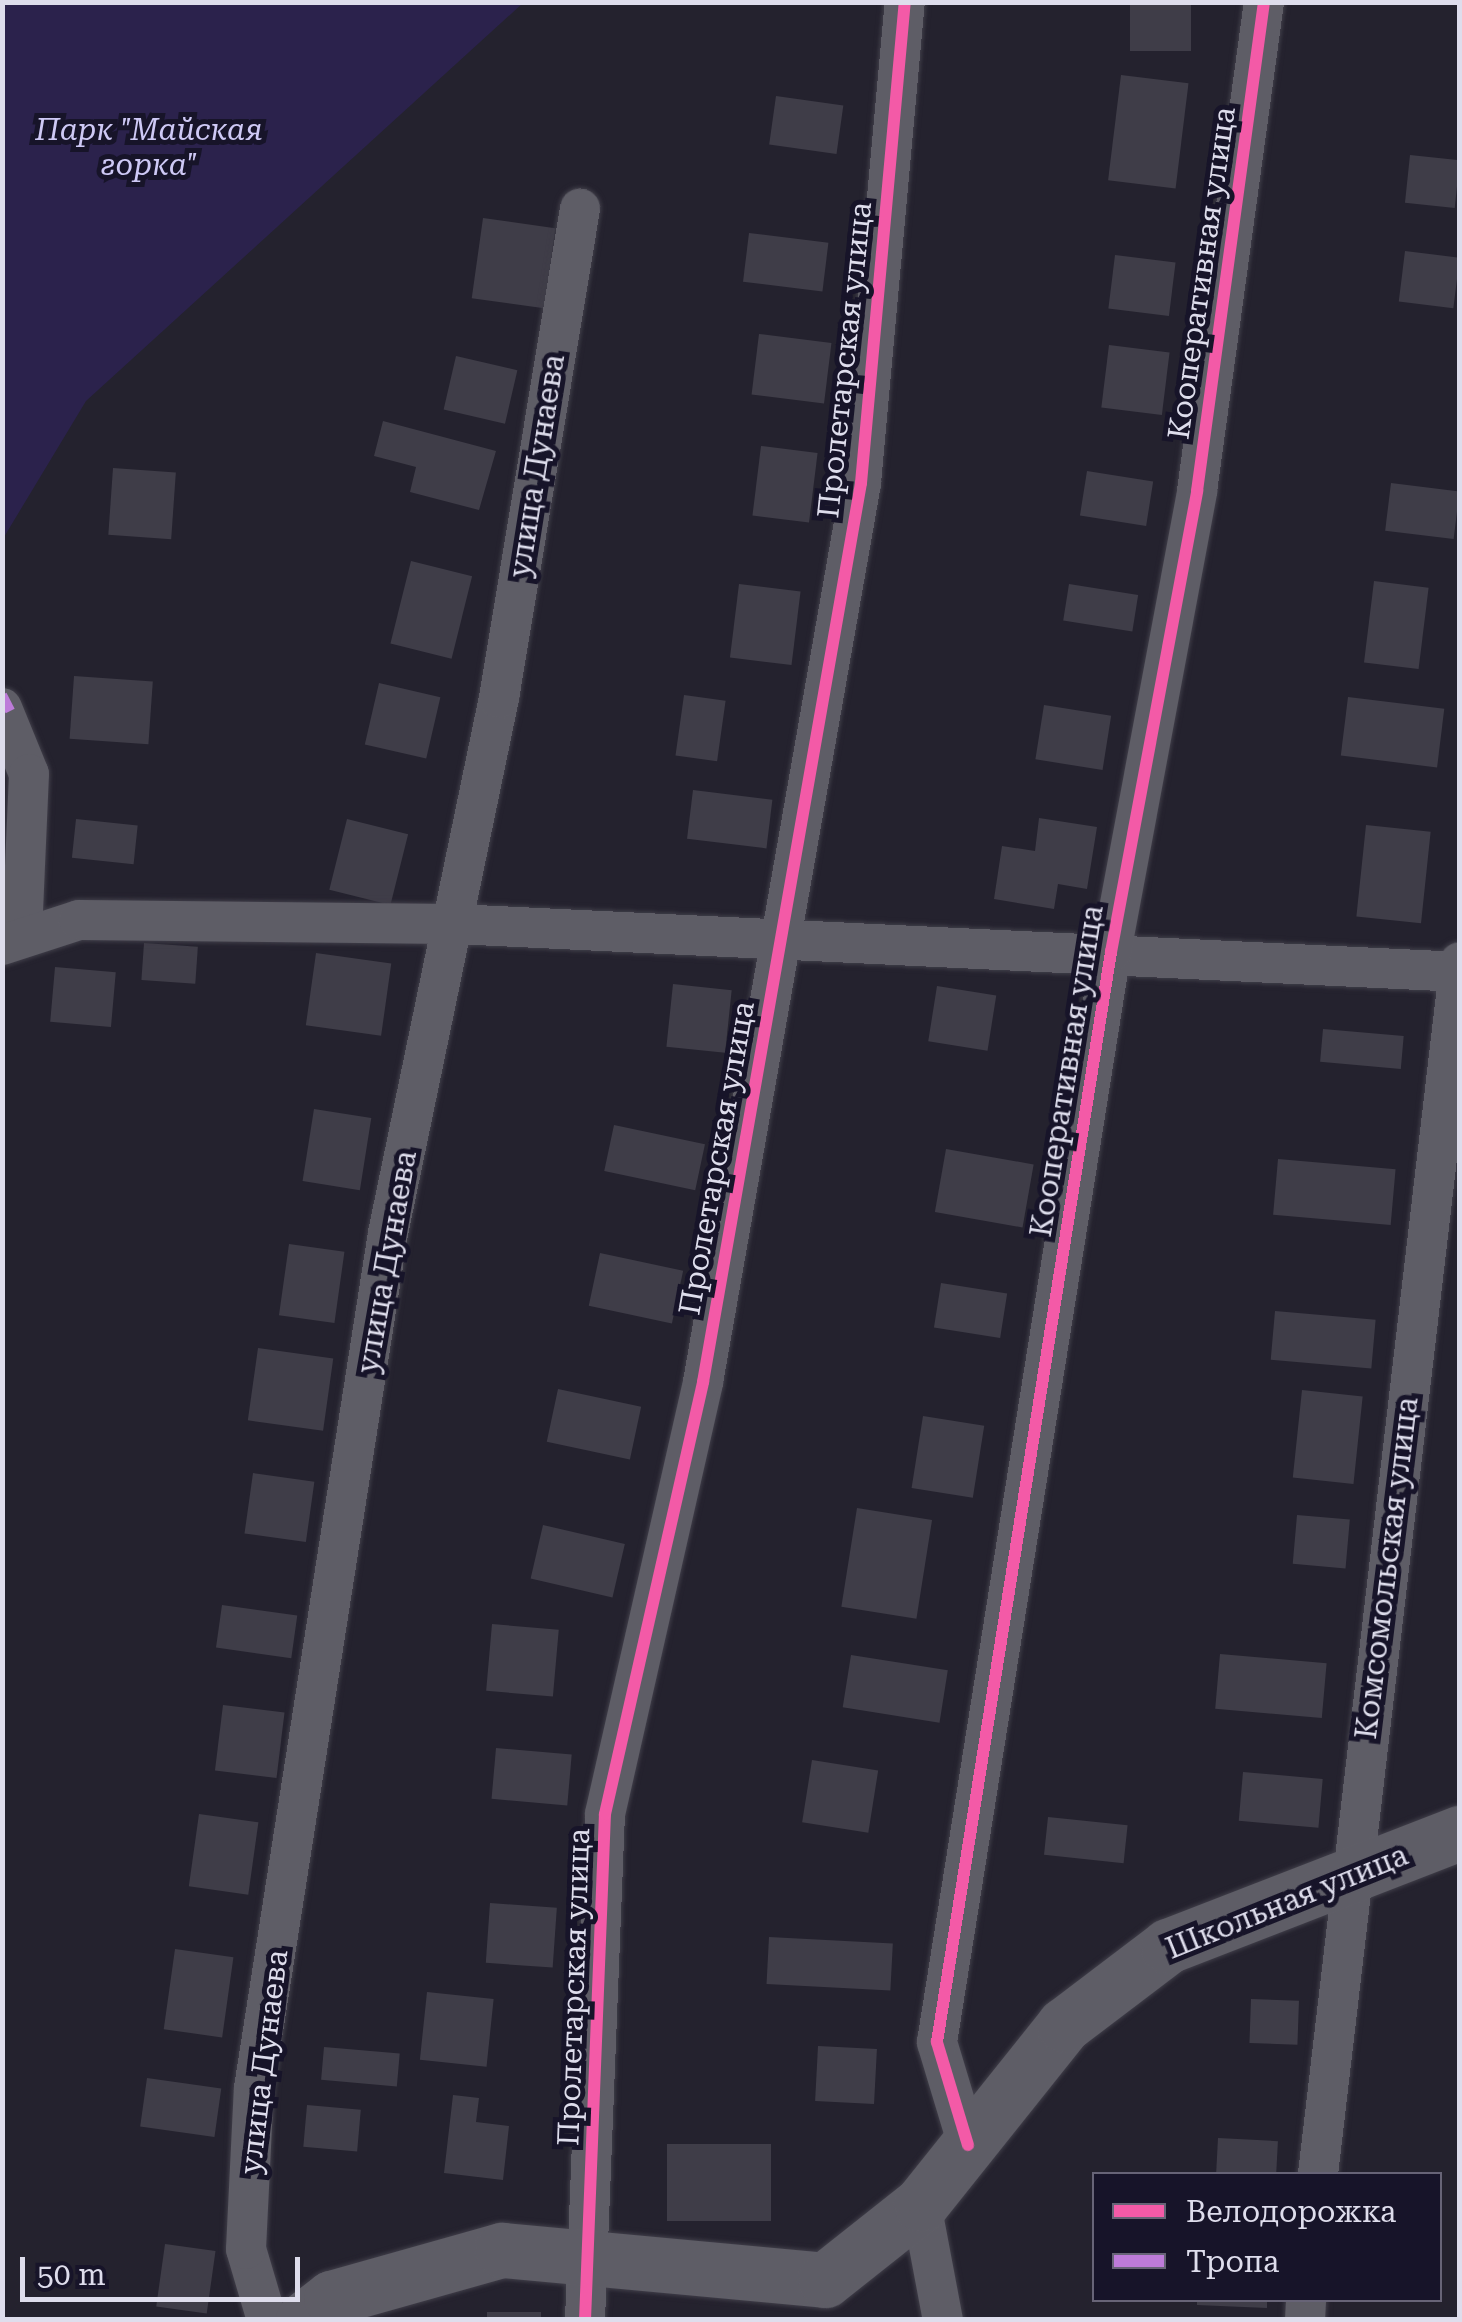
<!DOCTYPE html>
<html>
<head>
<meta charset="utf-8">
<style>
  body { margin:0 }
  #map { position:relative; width:1462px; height:2322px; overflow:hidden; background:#24222e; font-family:"Roboto Serif",serif }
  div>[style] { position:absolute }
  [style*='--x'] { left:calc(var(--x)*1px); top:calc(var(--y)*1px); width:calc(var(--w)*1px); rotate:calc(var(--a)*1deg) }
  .green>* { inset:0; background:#2b224c }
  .building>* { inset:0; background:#3f3d48; transform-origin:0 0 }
  .roads { filter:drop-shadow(0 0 2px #403e49) drop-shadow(0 0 2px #403e49) }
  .street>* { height:40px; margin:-20px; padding:0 20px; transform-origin:20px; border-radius:20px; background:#5e5d66 }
  .secondary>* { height:55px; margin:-27.5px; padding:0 27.5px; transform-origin:27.5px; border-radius:27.5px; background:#5e5d66 }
  .quiet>* { height:10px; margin-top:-5px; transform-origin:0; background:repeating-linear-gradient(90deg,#bd7bd9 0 20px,transparent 0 30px) }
  .cycleway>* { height:12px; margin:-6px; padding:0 6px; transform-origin:6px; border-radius:6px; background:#f35aa7 }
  span { translate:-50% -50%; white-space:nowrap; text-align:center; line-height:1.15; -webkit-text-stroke:10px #171429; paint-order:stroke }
  .park-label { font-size:30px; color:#cec9f5; font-style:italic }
  .street-label { font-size:30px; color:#deddec }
  .frame { position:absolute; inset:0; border:5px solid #deddec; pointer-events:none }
  .legend { position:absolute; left:1092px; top:2172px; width:350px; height:130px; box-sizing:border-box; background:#171429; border:2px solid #676477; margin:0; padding:12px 18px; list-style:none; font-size:30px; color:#deddec }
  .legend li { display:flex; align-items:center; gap:20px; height:50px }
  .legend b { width:50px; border:2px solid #676477 }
  .scale { position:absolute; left:20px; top:2257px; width:280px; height:45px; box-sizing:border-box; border:5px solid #deddec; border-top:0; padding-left:12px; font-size:30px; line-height:35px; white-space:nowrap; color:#deddec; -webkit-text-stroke:8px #171429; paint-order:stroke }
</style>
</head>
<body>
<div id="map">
  <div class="green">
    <div style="clip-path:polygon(2px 3px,523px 3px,86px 401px,4px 537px)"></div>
  </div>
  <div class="building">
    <div style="left:1130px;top:2px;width:61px;height:49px"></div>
    <div style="left:1121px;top:75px;width:68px;height:106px;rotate:7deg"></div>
    <div style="left:776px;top:96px;width:68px;height:49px;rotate:8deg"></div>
    <div style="left:1410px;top:155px;width:50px;height:48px;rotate:6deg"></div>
    <div style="left:483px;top:218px;width:73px;height:81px;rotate:8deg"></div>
    <div style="left:749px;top:233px;width:80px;height:49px;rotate:7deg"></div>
    <div style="left:1405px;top:251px;width:55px;height:51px;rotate:7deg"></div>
    <div style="left:1115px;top:255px;width:61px;height:54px;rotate:7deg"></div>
    <div style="left:759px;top:334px;width:73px;height:61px;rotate:7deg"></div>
    <div style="left:1109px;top:345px;width:61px;height:63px;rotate:7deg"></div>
    <div style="left:456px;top:356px;width:63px;height:55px;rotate:13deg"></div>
    <div style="clip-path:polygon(383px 421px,496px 451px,479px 510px,410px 492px,416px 467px,374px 456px)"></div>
    <div style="left:761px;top:446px;width:57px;height:70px;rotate:7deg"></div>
    <div style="left:113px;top:468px;width:63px;height:67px;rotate:4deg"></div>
    <div style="left:1087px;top:471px;width:67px;height:45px;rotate:9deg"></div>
    <div style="left:1391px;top:483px;width:69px;height:48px;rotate:7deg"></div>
    <div style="left:411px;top:561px;width:63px;height:85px;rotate:14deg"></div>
    <div style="left:1374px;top:581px;width:55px;height:82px;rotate:7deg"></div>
    <div style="left:739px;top:584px;width:62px;height:74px;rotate:7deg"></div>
    <div style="left:1069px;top:584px;width:70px;height:37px;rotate:9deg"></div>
    <div style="left:74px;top:676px;width:79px;height:63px;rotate:4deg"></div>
    <div style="left:379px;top:683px;width:63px;height:63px;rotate:13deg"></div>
    <div style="left:684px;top:695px;width:42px;height:61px;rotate:8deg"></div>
    <div style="left:1348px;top:697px;width:97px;height:59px;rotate:7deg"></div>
    <div style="left:1044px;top:705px;width:68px;height:55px;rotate:9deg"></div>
    <div style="left:693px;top:790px;width:80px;height:49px;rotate:7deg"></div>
    <div style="clip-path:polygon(1039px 818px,1097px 827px,1087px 889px,1058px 884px,1054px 909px,994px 899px,1002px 846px,1035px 851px)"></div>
    <div style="left:76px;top:819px;width:62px;height:39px;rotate:6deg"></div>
    <div style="left:347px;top:819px;width:63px;height:73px;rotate:14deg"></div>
    <div style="left:1366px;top:825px;width:65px;height:92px;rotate:6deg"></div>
    <div style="left:144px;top:943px;width:54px;height:37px;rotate:4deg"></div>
    <div style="left:316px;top:953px;width:76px;height:73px;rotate:8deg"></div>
    <div style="left:55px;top:967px;width:61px;height:55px;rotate:5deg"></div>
    <div style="left:673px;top:984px;width:59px;height:63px;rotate:6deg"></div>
    <div style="left:937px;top:986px;width:60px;height:56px;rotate:9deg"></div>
    <div style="left:1323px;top:1029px;width:81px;height:33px;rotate:5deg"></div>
    <div style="left:314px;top:1109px;width:58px;height:73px;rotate:9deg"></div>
    <div style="left:614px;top:1125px;width:93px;height:47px;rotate:12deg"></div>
    <div style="left:946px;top:1149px;width:89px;height:64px;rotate:10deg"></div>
    <div style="left:1278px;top:1159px;width:118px;height:56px;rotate:5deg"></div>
    <div style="left:289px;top:1244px;width:56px;height:72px;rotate:8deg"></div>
    <div style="left:600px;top:1253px;width:85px;height:54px;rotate:12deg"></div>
    <div style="left:941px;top:1283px;width:67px;height:45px;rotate:9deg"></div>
    <div style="left:1275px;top:1311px;width:101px;height:49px;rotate:5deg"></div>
    <div style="left:258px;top:1348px;width:76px;height:73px;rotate:8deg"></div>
    <div style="left:558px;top:1389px;width:85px;height:54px;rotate:12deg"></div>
    <div style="left:1302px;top:1390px;width:61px;height:88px;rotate:6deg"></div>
    <div style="left:923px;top:1416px;width:62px;height:73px;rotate:9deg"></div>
    <div style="left:253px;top:1473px;width:62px;height:61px;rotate:8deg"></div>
    <div style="left:857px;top:1508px;width:76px;height:100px;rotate:9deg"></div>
    <div style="left:1297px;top:1515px;width:53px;height:49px;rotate:5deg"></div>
    <div style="left:543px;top:1525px;width:84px;height:55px;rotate:13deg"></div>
    <div style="left:222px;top:1605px;width:76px;height:43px;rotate:8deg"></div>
    <div style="left:492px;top:1624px;width:67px;height:67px;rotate:5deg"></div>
    <div style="left:1220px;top:1654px;width:107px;height:55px;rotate:5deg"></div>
    <div style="left:851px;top:1655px;width:98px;height:53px;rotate:9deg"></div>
    <div style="left:223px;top:1705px;width:62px;height:66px;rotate:7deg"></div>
    <div style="left:496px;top:1748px;width:76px;height:51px;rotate:5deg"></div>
    <div style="left:812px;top:1760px;width:67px;height:63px;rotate:9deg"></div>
    <div style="left:1243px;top:1772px;width:80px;height:49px;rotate:5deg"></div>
    <div style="left:199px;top:1814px;width:60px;height:73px;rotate:8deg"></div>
    <div style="left:1048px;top:1817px;width:80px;height:38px;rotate:6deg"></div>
    <div style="left:490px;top:1903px;width:67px;height:60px;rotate:4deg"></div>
    <div style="left:769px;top:1937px;width:124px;height:47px;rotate:3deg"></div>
    <div style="left:175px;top:1949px;width:59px;height:81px;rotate:8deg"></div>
    <div style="left:427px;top:1992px;width:67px;height:68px;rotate:6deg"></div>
    <div style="left:1251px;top:1999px;width:48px;height:44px;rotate:2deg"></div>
    <div style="left:818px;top:2046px;width:59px;height:55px;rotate:3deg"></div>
    <div style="left:324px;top:2047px;width:76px;height:33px;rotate:5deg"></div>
    <div style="left:147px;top:2078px;width:75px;height:49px;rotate:8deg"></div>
    <div style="clip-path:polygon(453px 2095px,479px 2098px,476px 2122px,509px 2126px,503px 2180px,444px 2173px)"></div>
    <div style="left:307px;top:2105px;width:54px;height:42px;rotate:5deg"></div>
    <div style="left:1218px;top:2138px;width:60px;height:36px;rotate:3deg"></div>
    <div style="left:667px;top:2144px;width:104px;height:77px"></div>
    <div style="left:165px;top:2244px;width:51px;height:63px;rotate:8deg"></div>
    <div style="clip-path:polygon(1197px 2300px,1267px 2300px,1267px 2308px,1197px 2305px)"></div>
    <div style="left:541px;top:2312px;width:8px;height:54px;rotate:90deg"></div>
  </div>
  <div class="roads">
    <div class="street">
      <div style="--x:2;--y:708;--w:71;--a:67.8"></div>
      <div style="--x:29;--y:774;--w:160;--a:92.5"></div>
      <div style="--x:2;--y:945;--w:81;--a:-18"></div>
      <div style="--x:79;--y:920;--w:376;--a:0.6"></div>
      <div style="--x:455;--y:924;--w:1006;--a:2.73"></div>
      <div style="--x:968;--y:2145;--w:108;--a:-106.8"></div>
      <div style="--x:937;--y:2042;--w:1104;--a:-80.93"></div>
      <div style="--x:1111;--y:952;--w:469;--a:-79.4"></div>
      <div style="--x:1197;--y:491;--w:494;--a:-82.2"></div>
      <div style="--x:1318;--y:2174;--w:1220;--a:-83.32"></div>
      <div style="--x:921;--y:2204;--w:118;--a:79.3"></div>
      <div style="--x:267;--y:2320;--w:74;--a:-106.5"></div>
      <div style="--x:246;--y:2249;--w:161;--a:-87.2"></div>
      <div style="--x:254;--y:2088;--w:865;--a:-81.09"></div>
      <div style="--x:388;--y:1233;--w:546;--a:-78.28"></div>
      <div style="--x:499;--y:698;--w:496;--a:-80.6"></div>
      <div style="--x:585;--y:2320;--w:506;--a:-87.74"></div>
      <div style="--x:605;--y:1814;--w:443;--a:-77.2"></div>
      <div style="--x:703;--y:1382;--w:913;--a:-80.03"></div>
      <div style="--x:861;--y:483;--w:483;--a:-84.8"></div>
      <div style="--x:1305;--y:2320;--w:20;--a:-87"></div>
    </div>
    <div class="secondary">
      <div style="--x:303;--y:2320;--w:36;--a:-38"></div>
      <div style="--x:331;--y:2298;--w:178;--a:-15.7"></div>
      <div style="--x:502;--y:2250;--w:324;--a:5.3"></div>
      <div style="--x:825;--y:2280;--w:122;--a:-38.4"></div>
      <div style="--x:921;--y:2204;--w:229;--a:-51.4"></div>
      <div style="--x:1064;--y:2025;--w:131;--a:-37.2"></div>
      <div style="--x:1168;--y:1946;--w:313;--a:-21.2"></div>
    </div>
  </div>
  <div class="quiet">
    <div style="--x:2;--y:695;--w:18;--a:63"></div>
  </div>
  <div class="cycleway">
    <div style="--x:968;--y:2145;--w:108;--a:-106.8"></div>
    <div style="--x:937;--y:2042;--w:1104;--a:-80.93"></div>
    <div style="--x:1111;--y:952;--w:469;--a:-79.4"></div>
    <div style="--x:1197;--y:491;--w:494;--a:-82.2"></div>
    <div style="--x:585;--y:2320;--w:506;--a:-87.74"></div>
    <div style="--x:605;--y:1814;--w:443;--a:-77.2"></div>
    <div style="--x:703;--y:1382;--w:913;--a:-80.03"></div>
    <div style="--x:861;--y:483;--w:483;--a:-84.8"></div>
  </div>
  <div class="park-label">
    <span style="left:149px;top:147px">Парк "Майская<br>горка"</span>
  </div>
  <div class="street-label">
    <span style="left:1202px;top:273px;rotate:-82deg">Кооперативная улица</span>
    <span style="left:845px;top:360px;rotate:-84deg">Пролетарская улица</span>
    <span style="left:537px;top:466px;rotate:-81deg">улица Дунаева</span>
    <span style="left:1067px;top:1071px;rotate:-81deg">Кооперативная улица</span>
    <span style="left:717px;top:1158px;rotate:-80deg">Пролетарская улица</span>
    <span style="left:387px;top:1262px;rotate:-80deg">улица Дунаева</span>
    <span style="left:1387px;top:1568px;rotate:-83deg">Комсомольская улица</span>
    <span style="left:1287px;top:1902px;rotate:-22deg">Школьная улица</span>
    <span style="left:574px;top:1987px;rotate:-88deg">Пролетарская улица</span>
    <span style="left:264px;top:2062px;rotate:-83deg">улица Дунаева</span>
  </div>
  <div class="frame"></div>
  <ul class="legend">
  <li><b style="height:12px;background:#f35aa7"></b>Велодорожка</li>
  <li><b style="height:12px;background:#bd7bd9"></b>Тропа</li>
  </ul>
  <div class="scale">50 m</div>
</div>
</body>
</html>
